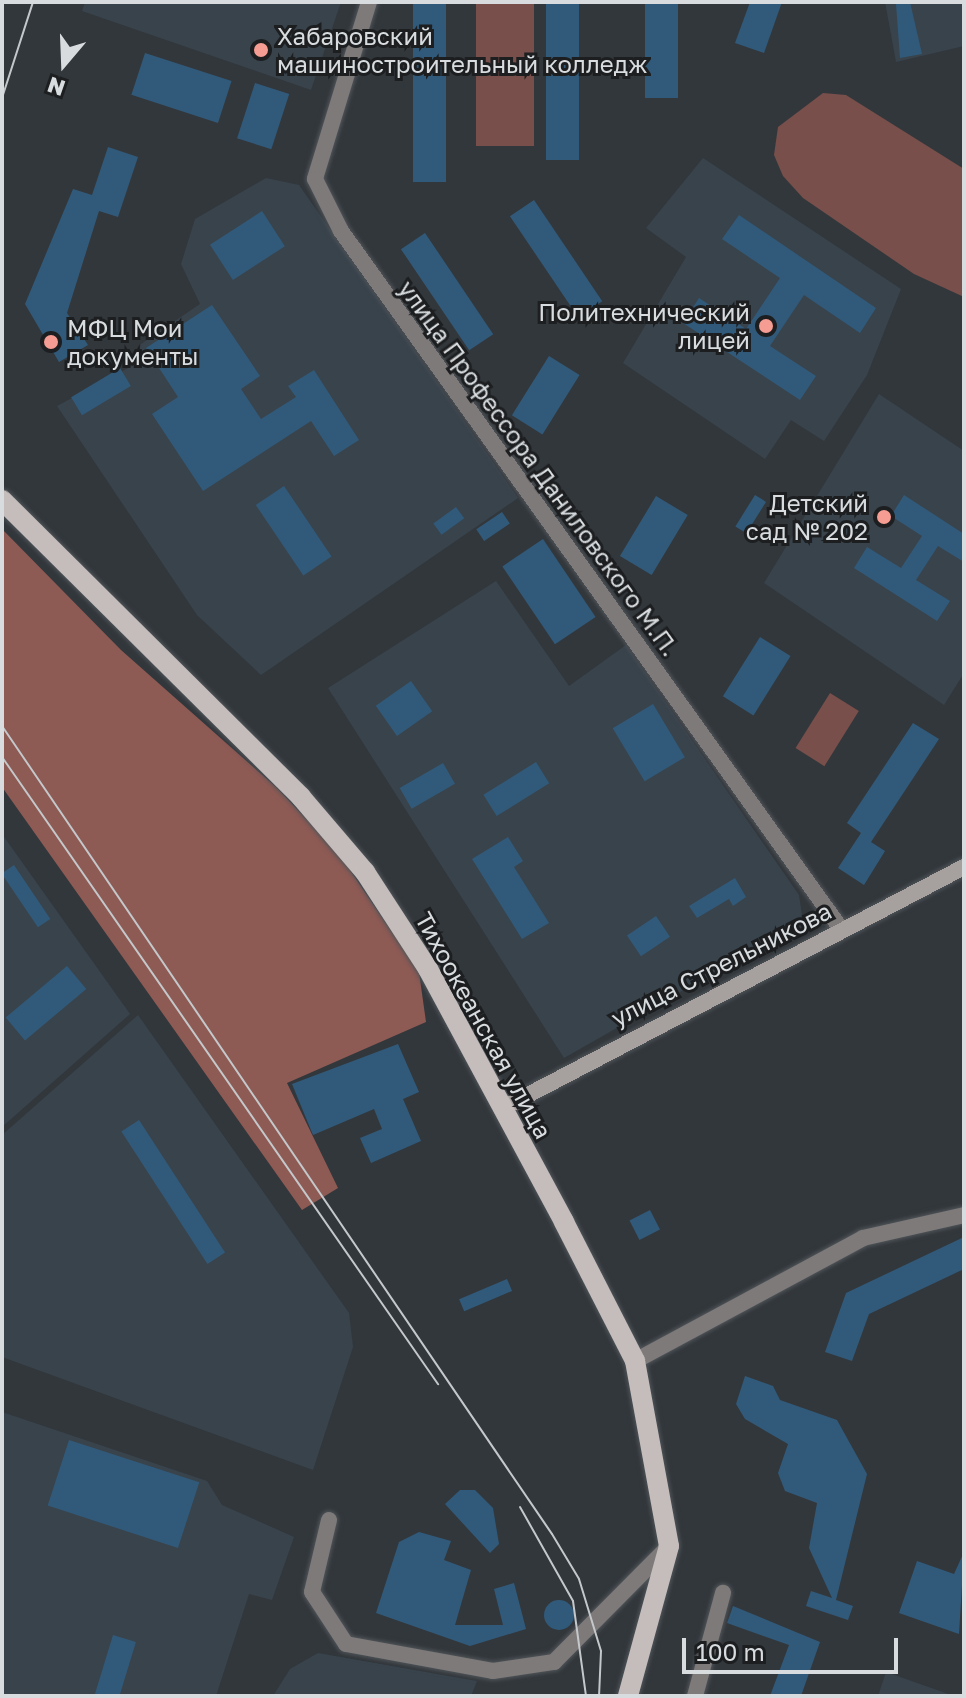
<!DOCTYPE html>
<html>
<head>
<meta charset="utf-8">
<style>
  body { margin:0 }
  #map { position:relative; width:966px; height:1698px; overflow:hidden; background:#32373c; font-family:"Golos Text",sans-serif }
  div>[style] { position:absolute }
  [style*='--x'] { left:calc(var(--x)*1px); top:calc(var(--y)*1px); width:calc(var(--w)*1px); rotate:calc(var(--a)*1deg) }
  .built>* { inset:0; background:#39434c }
  .green>* { inset:0; background:#784f4a; transform-origin:0 0 }
  .forest>* { inset:0; background:#8e5a54 }
  .building>* { inset:0; background:#315a7a; transform-origin:0 0 }
  .round { border-radius:50% }
  .roads { filter:drop-shadow(0 0 2px #505559) drop-shadow(0 0 2px #505559) }
  .street>* { height:16px; margin:-8px; padding:0 8px; transform-origin:8px; border-radius:8px; background:#7e7a7a }
  .secondary>* { height:16px; margin:-8px; padding:0 8px; transform-origin:8px; border-radius:8px; background:#a6a09f }
  .primary>* { height:20px; margin:-10px; padding:0 10px; transform-origin:10px; border-radius:10px; background:#c5bdbc }
  .tram>* { height:2px; margin:-1px; padding:0 1px; transform-origin:1px; border-radius:1px; background:#c4c8cb }
  .dots>* { width:22px; height:22px; translate:-50% -50%; box-sizing:border-box; border:4px solid #1c1e20; border-radius:50% }
  span { translate:-50% -50%; white-space:nowrap; text-align:center; line-height:1.15; -webkit-text-stroke:6px #1c1e20; paint-order:stroke }
  .poi-label { font-size:24px; color:#d8dcdf }
  .left { translate:0 -50%; text-align:left }
  .right { translate:-100% -50%; text-align:right }
  .street-label { font-size:24px; color:#d8dcdf }
  .frame { position:absolute; inset:0; border:4px solid #d8dcdf; pointer-events:none }
  .north { position:absolute; left:24px; top:24px; width:80px; height:80px; -webkit-text-stroke:6px #1c1e20; paint-order:stroke; rotate:199deg; font-size:22px; font-weight:700; line-height:32px; text-align:center; color:#d8dcdf }
  .north::after { content:''; display:block; margin:auto; width:28px; height:36px; background:#d8dcdf; clip-path:polygon(50% 0,100% 100%,50% 72%,0 100%) }
  .scale { position:absolute; left:682px; top:1638px; width:216px; height:36px; box-sizing:border-box; border:4px solid #d8dcdf; border-top:0; padding-left:10px; font-size:24px; line-height:28px; white-space:nowrap; color:#d8dcdf; -webkit-text-stroke:6px #1c1e20; paint-order:stroke }
</style>
</head>
<body>
<div id="map">
  <div class="built">
    <div style="clip-path:polygon(85px 2px,341px 2px,311px 90px,82px 11px)"></div>
    <div style="clip-path:polygon(885px 2px,964px 2px,964px 46px,896px 62px)"></div>
    <div style="clip-path:polygon(703px 158px,901px 289px,867px 375px,824px 441px,791px 420px,765px 459px,623px 363px,686px 257px,646px 228px)"></div>
    <div style="clip-path:polygon(266px 178px,299px 185px,518px 498px,261px 675px,197px 615px,57px 406px,134px 365px,141px 344px,200px 304px,181px 264px,195px 219px)"></div>
    <div style="clip-path:polygon(879px 394px,964px 451px,964px 673px,944px 705px,764px 583px)"></div>
    <div style="clip-path:polygon(496px 581px,569px 686px,626px 645px,799px 895px,803px 922px,564px 1058px,328px 688px)"></div>
    <div style="clip-path:polygon(2px 834px,130px 1014px,2px 1127px)"></div>
    <div style="clip-path:polygon(138px 1015px,349px 1313px,353px 1347px,313px 1470px,2px 1357px,2px 1135px)"></div>
    <div style="clip-path:polygon(2px 1412px,207px 1481px,222px 1505px,294px 1537px,272px 1600px,249px 1594px,216px 1696px,2px 1696px)"></div>
    <div style="clip-path:polygon(318px 1653px,477px 1681px,471px 1696px,273px 1696px,290px 1669px)"></div>
    <div style="clip-path:polygon(886px 1672px,954px 1696px,878px 1696px)"></div>
  </div>
  <div class="green">
    <div style="left:476px;top:2px;width:58px;height:144px"></div>
    <div style="clip-path:polygon(823px 93px,846px 95px,964px 169px,964px 297px,914px 274px,803px 198px,783px 176px,774px 155px,778px 127px)"></div>
    <div style="left:830px;top:693px;width:34px;height:65px;rotate:32deg"></div>
  </div>
  <div class="forest">
    <div style="clip-path:polygon(2px 529px,121px 650px,277px 788px,339px 854px,419px 972px,426px 1022px,287px 1083px,338px 1188px,302px 1210px,2px 787px)"></div>
  </div>
  <div class="building">
    <div style="left:413px;top:2px;width:33px;height:180px"></div>
    <div style="left:546px;top:2px;width:33px;height:158px"></div>
    <div style="left:645px;top:2px;width:33px;height:96px"></div>
    <div style="clip-path:polygon(750px 2px,782px 2px,764px 53px,735px 43px)"></div>
    <div style="clip-path:polygon(910px 2px,922px 54px,900px 58px,896px 4px)"></div>
    <div style="left:145px;top:53px;width:91px;height:44px;rotate:18deg"></div>
    <div style="left:255px;top:83px;width:36px;height:58px;rotate:18deg"></div>
    <div style="clip-path:polygon(108px 147px,138px 157px,118px 217px,99px 211px,67px 313px,88px 345px,59px 362px,25px 304px,73px 189px,92px 195px)"></div>
    <div style="left:534px;top:200px;width:122px;height:29px;rotate:56deg"></div>
    <div style="left:262px;top:211px;width:42px;height:62px;rotate:57deg"></div>
    <div style="clip-path:polygon(739px 215px,876px 308px,860px 333px,804px 295px,770px 346px,816px 376px,800px 400px,683px 323px,699px 298px,746px 329px,780px 278px,722px 239px)"></div>
    <div style="left:425px;top:233px;width:122px;height:29px;rotate:56deg"></div>
    <div style="clip-path:polygon(212px 305px,260px 376px,241px 389px,261px 419px,296px 397px,288px 386px,314px 370px,359px 440px,334px 456px,311px 421px,203px 491px,152px 414px,178px 397px,146px 348px)"></div>
    <div style="left:549px;top:356px;width:36px;height:70px;rotate:32deg"></div>
    <div style="left:120px;top:368px;width:21px;height:57px;rotate:59deg"></div>
    <div style="left:284px;top:486px;width:85px;height:34px;rotate:56deg"></div>
    <div style="left:755px;top:495px;width:13px;height:37px;rotate:32deg"></div>
    <div style="clip-path:polygon(904px 495px,964px 534px,964px 562px,938px 546px,916px 580px,950px 601px,937px 621px,854px 568px,867px 547px,901px 568px,922px 536px,891px 516px)"></div>
    <div style="left:656px;top:496px;width:37px;height:70px;rotate:31deg"></div>
    <div style="left:456px;top:507px;width:14px;height:28px;rotate:54deg"></div>
    <div style="left:502px;top:512px;width:14px;height:31px;rotate:56deg"></div>
    <div style="left:543px;top:539px;width:94px;height:49px;rotate:56deg"></div>
    <div style="left:760px;top:637px;width:36px;height:70px;rotate:32deg"></div>
    <div style="left:411px;top:681px;width:37px;height:43px;rotate:55deg"></div>
    <div style="left:653px;top:704px;width:62px;height:47px;rotate:59deg"></div>
    <div style="clip-path:polygon(913px 723px,939px 739px,871px 842px,885px 851px,864px 885px,838px 868px,861px 833px,847px 823px)"></div>
    <div style="left:536px;top:762px;width:25px;height:62px;rotate:58deg"></div>
    <div style="left:443px;top:763px;width:24px;height:50px;rotate:60deg"></div>
    <div style="clip-path:polygon(508px 837px,523px 861px,514px 867px,549px 923px,522px 939px,472px 859px)"></div>
    <div style="left:14px;top:865px;width:65px;height:15px;rotate:56deg"></div>
    <div style="clip-path:polygon(735px 878px,746px 897px,733px 906px,729px 899px,697px 918px,689px 906px)"></div>
    <div style="left:656px;top:916px;width:25px;height:35px;rotate:56deg"></div>
    <div style="left:67px;top:966px;width:30px;height:80px;rotate:50deg"></div>
    <div style="clip-path:polygon(398px 1044px,419px 1092px,403px 1099px,421px 1141px,371px 1163px,360px 1138px,382px 1129px,374px 1109px,313px 1135px,292px 1084px)"></div>
    <div style="left:139px;top:1120px;width:158px;height:21px;rotate:57deg"></div>
    <div style="left:650px;top:1210px;width:22px;height:23px;rotate:63deg"></div>
    <div style="clip-path:polygon(964px 1237px,964px 1269px,869px 1314px,852px 1361px,825px 1352px,846px 1293px)"></div>
    <div style="left:507px;top:1279px;width:13px;height:52px;rotate:67deg"></div>
    <div style="clip-path:polygon(745px 1376px,773px 1386px,780px 1400px,837px 1420px,867px 1474px,836px 1600px,853px 1606px,848px 1620px,806px 1606px,811px 1591px,832px 1598px,809px 1548px,817px 1503px,785px 1491px,778px 1473px,788px 1444px,745px 1419px,736px 1404px)"></div>
    <div style="left:69px;top:1440px;width:137px;height:69px;rotate:18deg"></div>
    <div style="clip-path:polygon(460px 1490px,475px 1490px,493px 1508px,499px 1544px,490px 1553px,445px 1504px)"></div>
    <div style="clip-path:polygon(419px 1532px,451px 1541px,444px 1560px,471px 1570px,455px 1625px,503px 1625px,494px 1589px,514px 1583px,526px 1629px,470px 1646px,376px 1613px,399px 1542px)"></div>
    <div style="clip-path:polygon(964px 1552px,959px 1634px,899px 1613px,917px 1561px,954px 1574px)"></div>
    <div class="round" style="left:544px;top:1600px;width:30px;height:30px"></div>
    <div style="clip-path:polygon(733px 1606px,820px 1642px,801px 1696px,770px 1696px,789px 1645px,727px 1623px)"></div>
    <div style="left:113px;top:1635px;width:24px;height:64px;rotate:17deg"></div>
  </div>
  <div class="roads">
    <div class="street">
      <div style="--x:369;--y:2;--w:185;--a:107"></div>
      <div style="--x:315;--y:179;--w:58;--a:63.4"></div>
      <div style="--x:341;--y:231;--w:859;--a:54.38"></div>
      <div style="--x:635;--y:1361;--w:259;--a:-28.3"></div>
      <div style="--x:863;--y:1238;--w:104;--a:-12.8"></div>
      <div style="--x:329;--y:1520;--w:74;--a:103.3"></div>
      <div style="--x:312;--y:1592;--w:62;--a:56.8"></div>
      <div style="--x:346;--y:1644;--w:149;--a:10.4"></div>
      <div style="--x:493;--y:1671;--w:62;--a:-8.4"></div>
      <div style="--x:554;--y:1662;--w:163;--a:-45.2"></div>
      <div style="--x:695;--y:1696;--w:107;--a:-74.8"></div>
    </div>
    <div class="secondary">
      <div style="--x:503;--y:1108;--w:520;--a:-27.6"></div>
    </div>
    <div class="primary">
      <div style="--x:2;--y:500;--w:421;--a:44.8"></div>
      <div style="--x:301;--y:797;--w:99;--a:49.5"></div>
      <div style="--x:365;--y:872;--w:116;--a:57"></div>
      <div style="--x:428;--y:969;--w:287;--a:61.7"></div>
      <div style="--x:564;--y:1222;--w:156;--a:62.9"></div>
      <div style="--x:635;--y:1361;--w:188;--a:79.6"></div>
      <div style="--x:669;--y:1546;--w:156;--a:105.3"></div>
    </div>
  </div>
  <div class="tram">
    <div style="--x:2;--y:98;--w:101;--a:-72.1"></div>
    <div style="--x:2;--y:726;--w:977;--a:55.76"></div>
    <div style="--x:552;--y:1534;--w:52;--a:59"></div>
    <div style="--x:579;--y:1579;--w:75;--a:73"></div>
    <div style="--x:601;--y:1651;--w:45;--a:92.5"></div>
    <div style="--x:2;--y:757;--w:764;--a:55.19"></div>
    <div style="--x:520;--y:1507;--w:108;--a:60.6"></div>
    <div style="--x:573;--y:1601;--w:96;--a:82.2"></div>
  </div>
  <div class="dots">
    <div style="left:261px;top:50px;background:#f59c93"></div>
    <div style="left:766px;top:326px;background:#f59c93"></div>
    <div style="left:51px;top:342px;background:#f59c93"></div>
    <div style="left:884px;top:517px;background:#f59c93"></div>
  </div>
  <div class="poi-label">
    <span class="left" style="left:277px;top:50px">Хабаровский<br>машиностроительный колледж</span>
    <span class="right" style="left:750px;top:326px">Политехнический<br>лицей</span>
    <span class="left" style="left:67px;top:342px">МФЦ Мои<br>документы</span>
    <span class="right" style="left:868px;top:517px">Детский<br>сад № 202</span>
  </div>
  <div class="street-label">
    <span style="left:539px;top:468px;rotate:54deg">улица Профессора Даниловского М.П.</span>
    <span style="left:721px;top:964px;rotate:-27deg">улица Стрельникова</span>
    <span style="left:484px;top:1025px;rotate:61deg">Тихоокеанская улица</span>
  </div>
  <div class="frame"></div>
  <div class="north">N</div>
  <div class="scale">100 m</div>
</div>
</body>
</html>
